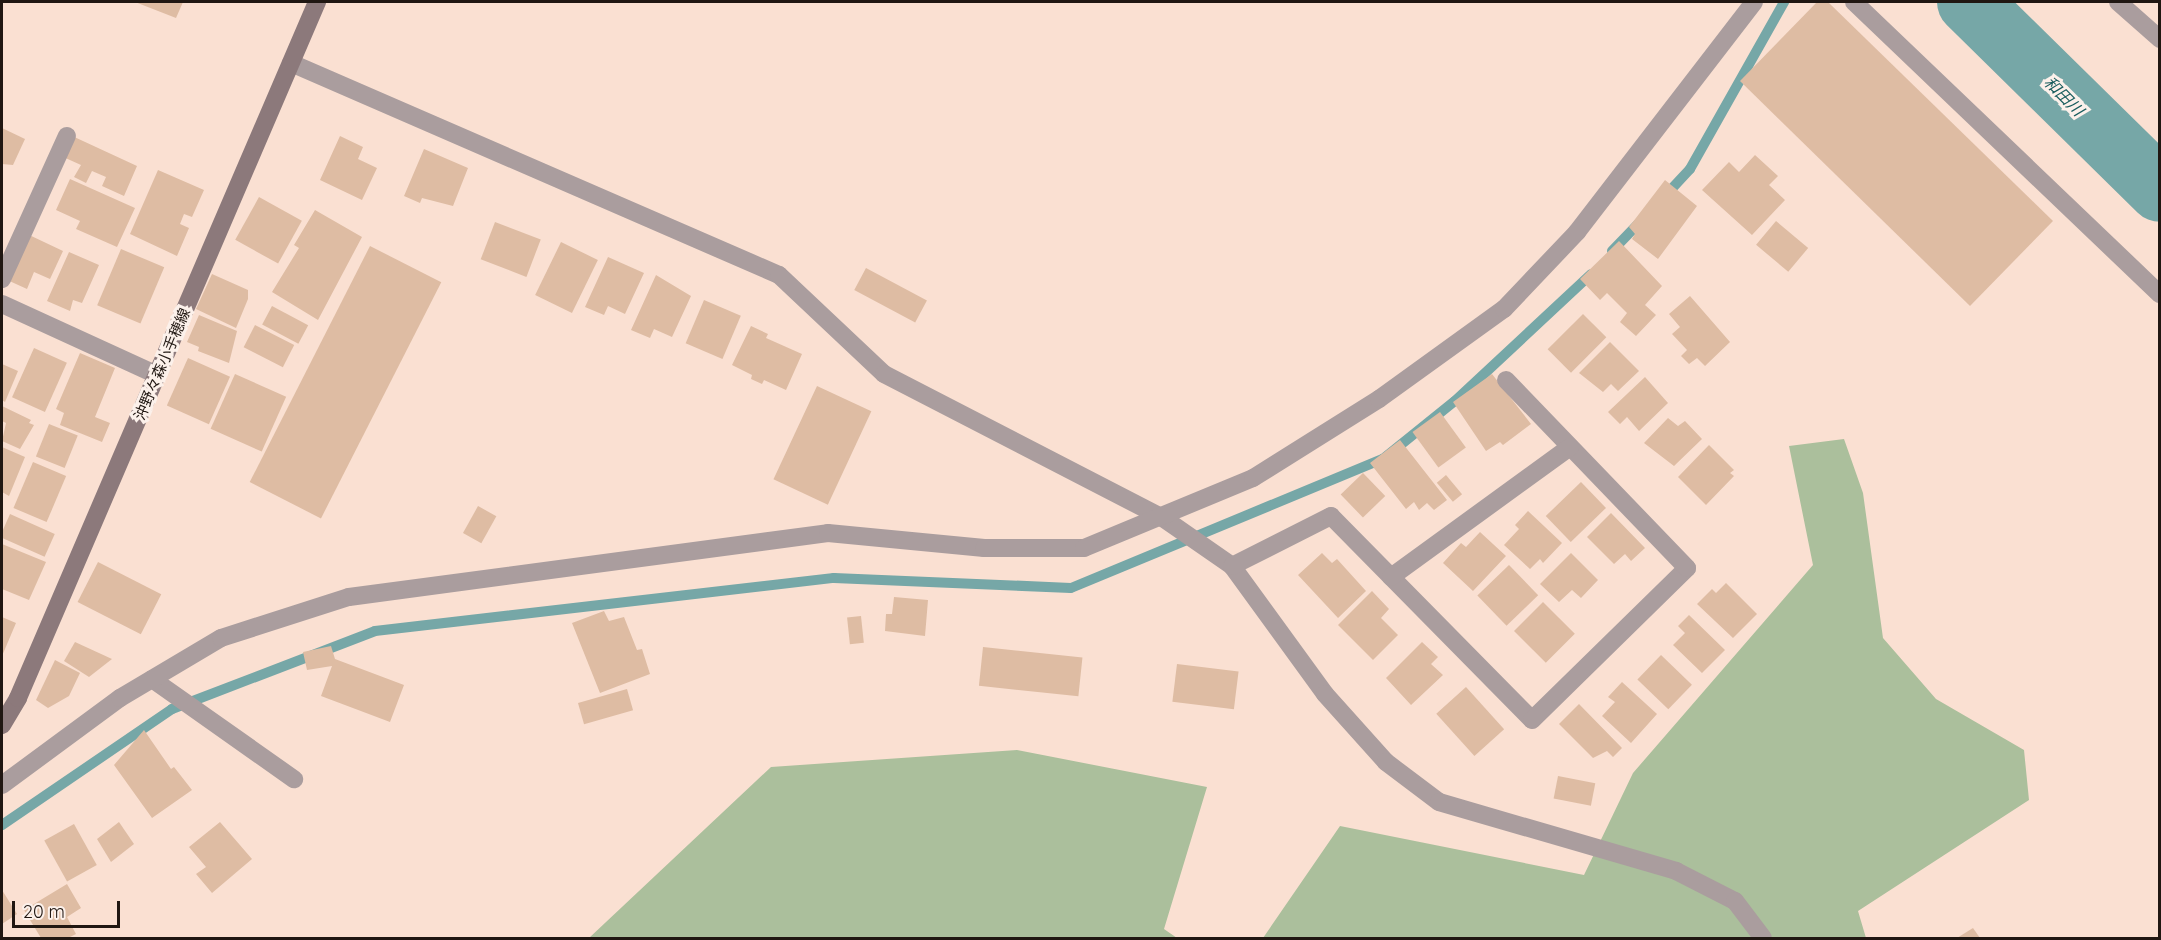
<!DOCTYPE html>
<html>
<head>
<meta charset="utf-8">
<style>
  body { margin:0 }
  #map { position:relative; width:2161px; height:940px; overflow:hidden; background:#fae0d2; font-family:Quicksand,"Noto Sans JP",sans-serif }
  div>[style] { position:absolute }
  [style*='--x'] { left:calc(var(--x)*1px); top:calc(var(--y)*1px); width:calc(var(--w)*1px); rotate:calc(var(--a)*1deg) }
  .forest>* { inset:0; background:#abbf9c }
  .stream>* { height:10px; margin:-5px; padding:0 5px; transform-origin:5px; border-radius:5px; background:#76a7a7 }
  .river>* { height:64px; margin:-32px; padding:0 32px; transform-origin:32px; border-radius:32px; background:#76a7a7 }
  .building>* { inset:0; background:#debca3; transform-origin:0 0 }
  .service>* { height:18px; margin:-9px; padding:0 9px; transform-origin:9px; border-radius:9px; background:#aa9d9e }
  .minor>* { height:18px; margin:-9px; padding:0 9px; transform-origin:9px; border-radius:9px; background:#aa9d9e }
  .secondary>* { height:18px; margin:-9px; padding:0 9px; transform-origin:9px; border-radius:9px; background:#8c797b }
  span { translate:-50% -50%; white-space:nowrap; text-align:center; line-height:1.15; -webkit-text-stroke:6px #fcf1eb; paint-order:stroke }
  .street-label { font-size:15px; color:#201712 }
  .water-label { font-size:16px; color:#195d5e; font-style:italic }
  .frame { position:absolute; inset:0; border:3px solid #201712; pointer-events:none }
  .scale { position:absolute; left:12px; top:901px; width:108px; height:27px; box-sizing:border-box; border:3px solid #201712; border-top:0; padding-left:8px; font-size:18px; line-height:21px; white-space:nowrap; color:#201712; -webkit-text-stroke:4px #fcf1eb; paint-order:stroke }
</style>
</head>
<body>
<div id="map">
  <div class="forest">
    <div style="clip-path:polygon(1844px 439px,1863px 493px,1883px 638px,1936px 699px,2024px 750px,2029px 800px,1858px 911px,1866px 938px,1263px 938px,1340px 826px,1584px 875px,1633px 773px,1813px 565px,1789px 446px)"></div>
    <div style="clip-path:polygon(1017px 750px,1207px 787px,1164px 929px,1177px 938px,589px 938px,771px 767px)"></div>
  </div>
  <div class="stream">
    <div style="--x:1664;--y:197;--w:38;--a:-47"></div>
    <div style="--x:1690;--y:169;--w:192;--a:-60.6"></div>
    <div style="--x:1612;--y:251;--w:42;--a:-46"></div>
    <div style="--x:2;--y:825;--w:206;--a:-34.3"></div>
    <div style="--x:172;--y:709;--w:217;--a:-21"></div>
    <div style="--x:375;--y:631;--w:462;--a:-6.6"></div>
    <div style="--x:834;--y:578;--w:237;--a:2.4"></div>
    <div style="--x:1071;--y:588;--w:338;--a:-22.5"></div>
    <div style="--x:1383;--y:459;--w:92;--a:-38.9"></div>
    <div style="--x:1455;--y:401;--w:186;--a:-43"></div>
  </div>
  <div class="river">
    <div style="--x:1969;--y:2;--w:268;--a:44.5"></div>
  </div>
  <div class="building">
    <div style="clip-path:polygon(135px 2px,183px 2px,176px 18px)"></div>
    <div style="clip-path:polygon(1817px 2px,1828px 2px,2053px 221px,1970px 306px,1740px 81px)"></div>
    <div style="clip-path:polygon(2px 128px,25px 139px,13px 165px,2px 164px)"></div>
    <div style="clip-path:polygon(70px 135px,137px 166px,124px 196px,102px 186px,106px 177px,92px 171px,86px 183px,74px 177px,81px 165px,61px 156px)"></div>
    <div style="clip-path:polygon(340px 136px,363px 147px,358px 159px,377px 168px,362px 200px,320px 180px)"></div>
    <div style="clip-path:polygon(424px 149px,468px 168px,453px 206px,422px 198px,420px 203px,404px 196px)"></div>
    <div style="clip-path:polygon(1755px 155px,1778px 176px,1769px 185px,1785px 200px,1752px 235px,1702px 190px,1729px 162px,1739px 172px)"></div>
    <div style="clip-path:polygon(158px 170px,204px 190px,192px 217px,184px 214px,180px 224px,189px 228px,177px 256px,130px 234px)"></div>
    <div style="clip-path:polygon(70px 179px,135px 208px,117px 247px,76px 229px,80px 221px,56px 210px)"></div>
    <div style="clip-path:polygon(1665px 180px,1697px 206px,1658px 259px,1632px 239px,1635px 234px,1629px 227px)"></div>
    <div style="left:259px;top:197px;width:49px;height:49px;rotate:29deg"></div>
    <div style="clip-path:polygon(315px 210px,362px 237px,318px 320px,272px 292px,299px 248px,294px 245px)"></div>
    <div style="left:1776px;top:221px;width:42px;height:31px;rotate:40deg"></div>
    <div style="left:495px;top:222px;width:49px;height:40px;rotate:21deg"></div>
    <div style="clip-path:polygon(25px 233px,63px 251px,50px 279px,34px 272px,27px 289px,5px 279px)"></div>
    <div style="clip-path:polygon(1619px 241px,1662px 286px,1645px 305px,1656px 315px,1636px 336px,1620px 322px,1627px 313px,1607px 293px,1600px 300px,1580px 279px)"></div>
    <div style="left:561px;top:242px;width:41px;height:59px;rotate:26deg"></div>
    <div style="left:370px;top:246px;width:80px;height:265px;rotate:27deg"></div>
    <div style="left:121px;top:249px;width:47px;height:61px;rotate:23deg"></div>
    <div style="clip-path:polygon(69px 252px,99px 265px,82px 303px,73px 300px,70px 311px,47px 301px)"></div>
    <div style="clip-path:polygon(608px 257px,644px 273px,625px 314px,608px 306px,604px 315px,585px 307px)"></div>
    <div style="left:866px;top:268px;width:69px;height:25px;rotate:28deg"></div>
    <div style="clip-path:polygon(212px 274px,248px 290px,248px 299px,236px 328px,196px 309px)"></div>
    <div style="clip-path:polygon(656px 275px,691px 296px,672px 337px,654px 329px,650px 338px,631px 330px)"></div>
    <div style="clip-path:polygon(1690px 296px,1730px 342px,1705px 366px,1697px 358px,1689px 364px,1681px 356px,1687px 350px,1672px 334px,1680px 327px,1669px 314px)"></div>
    <div style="left:704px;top:300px;width:40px;height:47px;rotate:23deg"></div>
    <div style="left:272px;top:306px;width:41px;height:21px;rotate:28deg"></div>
    <div style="left:1583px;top:314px;width:33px;height:50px;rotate:45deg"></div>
    <div style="clip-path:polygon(199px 315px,237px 331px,229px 363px,198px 351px,199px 347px,187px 342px)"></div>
    <div style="left:255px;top:325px;width:44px;height:25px;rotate:27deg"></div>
    <div style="clip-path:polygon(751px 326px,768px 334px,766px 338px,802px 354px,786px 390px,764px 380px,762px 384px,751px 379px,752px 375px,732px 365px)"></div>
    <div style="clip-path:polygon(1610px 342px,1639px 371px,1618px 391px,1611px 384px,1603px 392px,1579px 373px)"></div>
    <div style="left:34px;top:348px;width:36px;height:54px;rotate:24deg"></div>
    <div style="clip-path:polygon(80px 353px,115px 368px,95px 417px,110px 423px,102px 442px,60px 425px,64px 413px,56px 409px)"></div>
    <div style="left:188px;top:358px;width:46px;height:52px;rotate:24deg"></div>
    <div style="clip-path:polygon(2px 364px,18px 371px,5px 402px,2px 400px)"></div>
    <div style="left:235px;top:374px;width:56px;height:60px;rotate:24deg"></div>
    <div style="clip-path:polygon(1492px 374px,1531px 424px,1503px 445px,1500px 442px,1486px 451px,1453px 402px)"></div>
    <div style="clip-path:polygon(1645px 377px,1668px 403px,1639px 431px,1627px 417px,1620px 424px,1608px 412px)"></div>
    <div style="left:817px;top:386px;width:60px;height:103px;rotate:25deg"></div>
    <div style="clip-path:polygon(2px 406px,31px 420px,29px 423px,34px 425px,20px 449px,2px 441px,6px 423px,2px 421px)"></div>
    <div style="left:1440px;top:412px;width:44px;height:34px;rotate:54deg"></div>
    <div style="clip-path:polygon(1668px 418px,1678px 426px,1685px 421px,1702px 439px,1674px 466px,1644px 443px)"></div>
    <div style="left:49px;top:424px;width:31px;height:35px;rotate:22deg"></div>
    <div style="clip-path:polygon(1400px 440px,1447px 500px,1434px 510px,1427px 503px,1419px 510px,1414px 502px,1406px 509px,1370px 463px)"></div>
    <div style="clip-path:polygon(1709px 445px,1734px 470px,1730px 473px,1734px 476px,1706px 505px,1678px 477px)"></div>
    <div style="clip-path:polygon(2px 447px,25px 457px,9px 496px,2px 492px)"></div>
    <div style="left:33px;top:462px;width:36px;height:50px;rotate:23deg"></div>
    <div style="left:1363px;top:473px;width:32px;height:31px;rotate:46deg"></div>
    <div style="left:1446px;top:475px;width:25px;height:12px;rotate:50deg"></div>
    <div style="left:1581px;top:482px;width:36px;height:49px;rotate:46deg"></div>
    <div style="left:478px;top:506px;width:21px;height:31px;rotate:29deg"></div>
    <div style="clip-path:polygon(1528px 511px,1562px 543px,1543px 563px,1540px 559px,1530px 569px,1504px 545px,1519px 529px,1515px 525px)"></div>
    <div style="clip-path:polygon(1611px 513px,1645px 548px,1631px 561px,1625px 554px,1614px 564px,1587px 537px)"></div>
    <div style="left:10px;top:514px;width:49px;height:25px;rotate:24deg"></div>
    <div style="clip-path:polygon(1480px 532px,1506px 556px,1473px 591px,1443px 563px,1461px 543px,1466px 547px)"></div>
    <div style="clip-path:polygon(2px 544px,46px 562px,29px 600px,2px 589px)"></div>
    <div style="clip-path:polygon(1322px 553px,1332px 563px,1337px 559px,1366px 591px,1338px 618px,1298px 575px)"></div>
    <div style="clip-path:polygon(1571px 553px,1598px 580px,1581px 598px,1572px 590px,1559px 602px,1540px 584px)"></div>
    <div style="left:98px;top:562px;width:71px;height:45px;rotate:27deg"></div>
    <div style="left:1509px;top:565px;width:42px;height:44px;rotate:46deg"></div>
    <div style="clip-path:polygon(1726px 583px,1757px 614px,1733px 638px,1697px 604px,1712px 589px,1716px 593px)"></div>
    <div style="clip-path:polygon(1372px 591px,1389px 609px,1381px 618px,1398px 635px,1373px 660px,1338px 625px)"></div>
    <div style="clip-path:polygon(894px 597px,928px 600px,925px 636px,885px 631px,886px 614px,892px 614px)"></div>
    <div style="left:1543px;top:602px;width:45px;height:41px;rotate:45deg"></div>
    <div style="clip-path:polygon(604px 611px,609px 621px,624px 617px,637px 650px,642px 649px,650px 674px,600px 693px,572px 623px)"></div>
    <div style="clip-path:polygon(1689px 615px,1725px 650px,1702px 673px,1673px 645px,1685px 633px,1678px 626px)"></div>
    <div style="left:861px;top:616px;width:27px;height:14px;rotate:84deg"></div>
    <div style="clip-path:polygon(2px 617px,16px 623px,2px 656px)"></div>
    <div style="clip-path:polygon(75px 642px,112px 659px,89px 677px,64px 661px)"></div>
    <div style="clip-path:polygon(1422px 642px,1438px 657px,1431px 664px,1443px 675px,1411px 705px,1386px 678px)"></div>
    <div style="clip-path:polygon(331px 646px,335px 659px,404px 685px,390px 722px,321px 696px,332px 666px,307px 670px,303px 652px)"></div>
    <div style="left:983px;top:647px;width:100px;height:39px;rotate:6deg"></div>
    <div style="left:1661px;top:655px;width:43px;height:34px;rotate:44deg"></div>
    <div style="clip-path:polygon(55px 660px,80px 673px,69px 696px,48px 708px,36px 700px)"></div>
    <div style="left:1177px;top:664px;width:62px;height:38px;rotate:7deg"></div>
    <div style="clip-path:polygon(1622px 682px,1657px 714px,1631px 743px,1602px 716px,1615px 702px,1608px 697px)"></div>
    <div style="left:1466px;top:687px;width:57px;height:40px;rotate:48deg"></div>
    <div style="left:627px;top:689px;width:22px;height:51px;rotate:74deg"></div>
    <div style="clip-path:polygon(1579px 704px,1622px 748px,1613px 757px,1607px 751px,1593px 758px,1559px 724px)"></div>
    <div style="clip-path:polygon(144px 730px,171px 769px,174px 767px,192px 790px,152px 818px,114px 765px)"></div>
    <div style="left:1558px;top:776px;width:38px;height:23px;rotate:11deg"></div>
    <div style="clip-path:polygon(119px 822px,134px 844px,111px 862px,97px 839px)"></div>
    <div style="clip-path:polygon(220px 822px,252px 859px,212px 893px,196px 874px,206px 867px,189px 847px)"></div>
    <div style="left:74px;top:824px;width:47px;height:34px;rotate:61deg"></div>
    <div style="clip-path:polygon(67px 884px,81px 908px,67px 917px,76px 934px,68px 938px,41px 938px,24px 910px)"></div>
    <div style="clip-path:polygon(2px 890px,17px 914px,2px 924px)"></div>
    <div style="clip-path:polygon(1973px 928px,1980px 938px,1957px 938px)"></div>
  </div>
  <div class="service">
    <div style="--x:152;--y:679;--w:174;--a:35.2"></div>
  </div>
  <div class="minor">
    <div style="--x:1854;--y:2;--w:423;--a:43.7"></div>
    <div style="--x:2118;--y:2;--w:56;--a:41.4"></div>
    <div style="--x:291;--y:63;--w:532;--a:23.48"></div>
    <div style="--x:779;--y:275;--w:144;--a:43.3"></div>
    <div style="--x:884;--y:374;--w:314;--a:27.3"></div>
    <div style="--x:1163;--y:518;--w:84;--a:34.8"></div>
    <div style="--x:1232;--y:566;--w:158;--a:54"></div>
    <div style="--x:1325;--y:694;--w:91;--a:48.1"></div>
    <div style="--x:1386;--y:762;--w:66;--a:37"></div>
    <div style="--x:1439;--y:802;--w:247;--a:16.2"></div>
    <div style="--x:1676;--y:871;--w:66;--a:27"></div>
    <div style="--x:1735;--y:901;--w:46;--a:52.9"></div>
    <div style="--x:2;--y:279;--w:157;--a:-65.6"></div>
    <div style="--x:2;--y:304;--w:170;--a:24.6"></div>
    <div style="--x:1232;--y:566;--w:111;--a:-26.8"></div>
    <div style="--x:1331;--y:516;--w:286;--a:45.4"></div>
    <div style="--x:1532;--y:720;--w:217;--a:-44.4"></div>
    <div style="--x:1687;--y:568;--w:261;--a:-133.9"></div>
    <div style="--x:1391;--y:577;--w:221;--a:-36"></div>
    <div style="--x:2;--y:785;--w:147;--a:-36.4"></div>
    <div style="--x:120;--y:698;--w:117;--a:-30.7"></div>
    <div style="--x:221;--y:638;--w:134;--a:-17.8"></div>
    <div style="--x:349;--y:597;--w:483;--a:-7.6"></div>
    <div style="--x:828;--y:533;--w:157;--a:5.5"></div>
    <div style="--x:984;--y:548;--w:100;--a:0"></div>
    <div style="--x:1084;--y:548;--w:183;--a:-22.5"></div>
    <div style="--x:1253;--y:478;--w:149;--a:-32.1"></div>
    <div style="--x:1379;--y:399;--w:154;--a:-35.8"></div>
    <div style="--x:1504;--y:309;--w:106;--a:-46.5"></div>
    <div style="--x:1577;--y:232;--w:290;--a:-52.4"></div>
  </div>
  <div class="secondary">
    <div style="--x:2;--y:725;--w:31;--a:-59"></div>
    <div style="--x:18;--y:698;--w:758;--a:-66.75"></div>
  </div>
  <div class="street-label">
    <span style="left:162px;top:364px;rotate:-67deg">沖野々森小手穂線</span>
  </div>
  <div class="water-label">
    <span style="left:2064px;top:96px;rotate:45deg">和田川</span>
  </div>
  <div class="frame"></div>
  <div class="scale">20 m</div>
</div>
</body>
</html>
